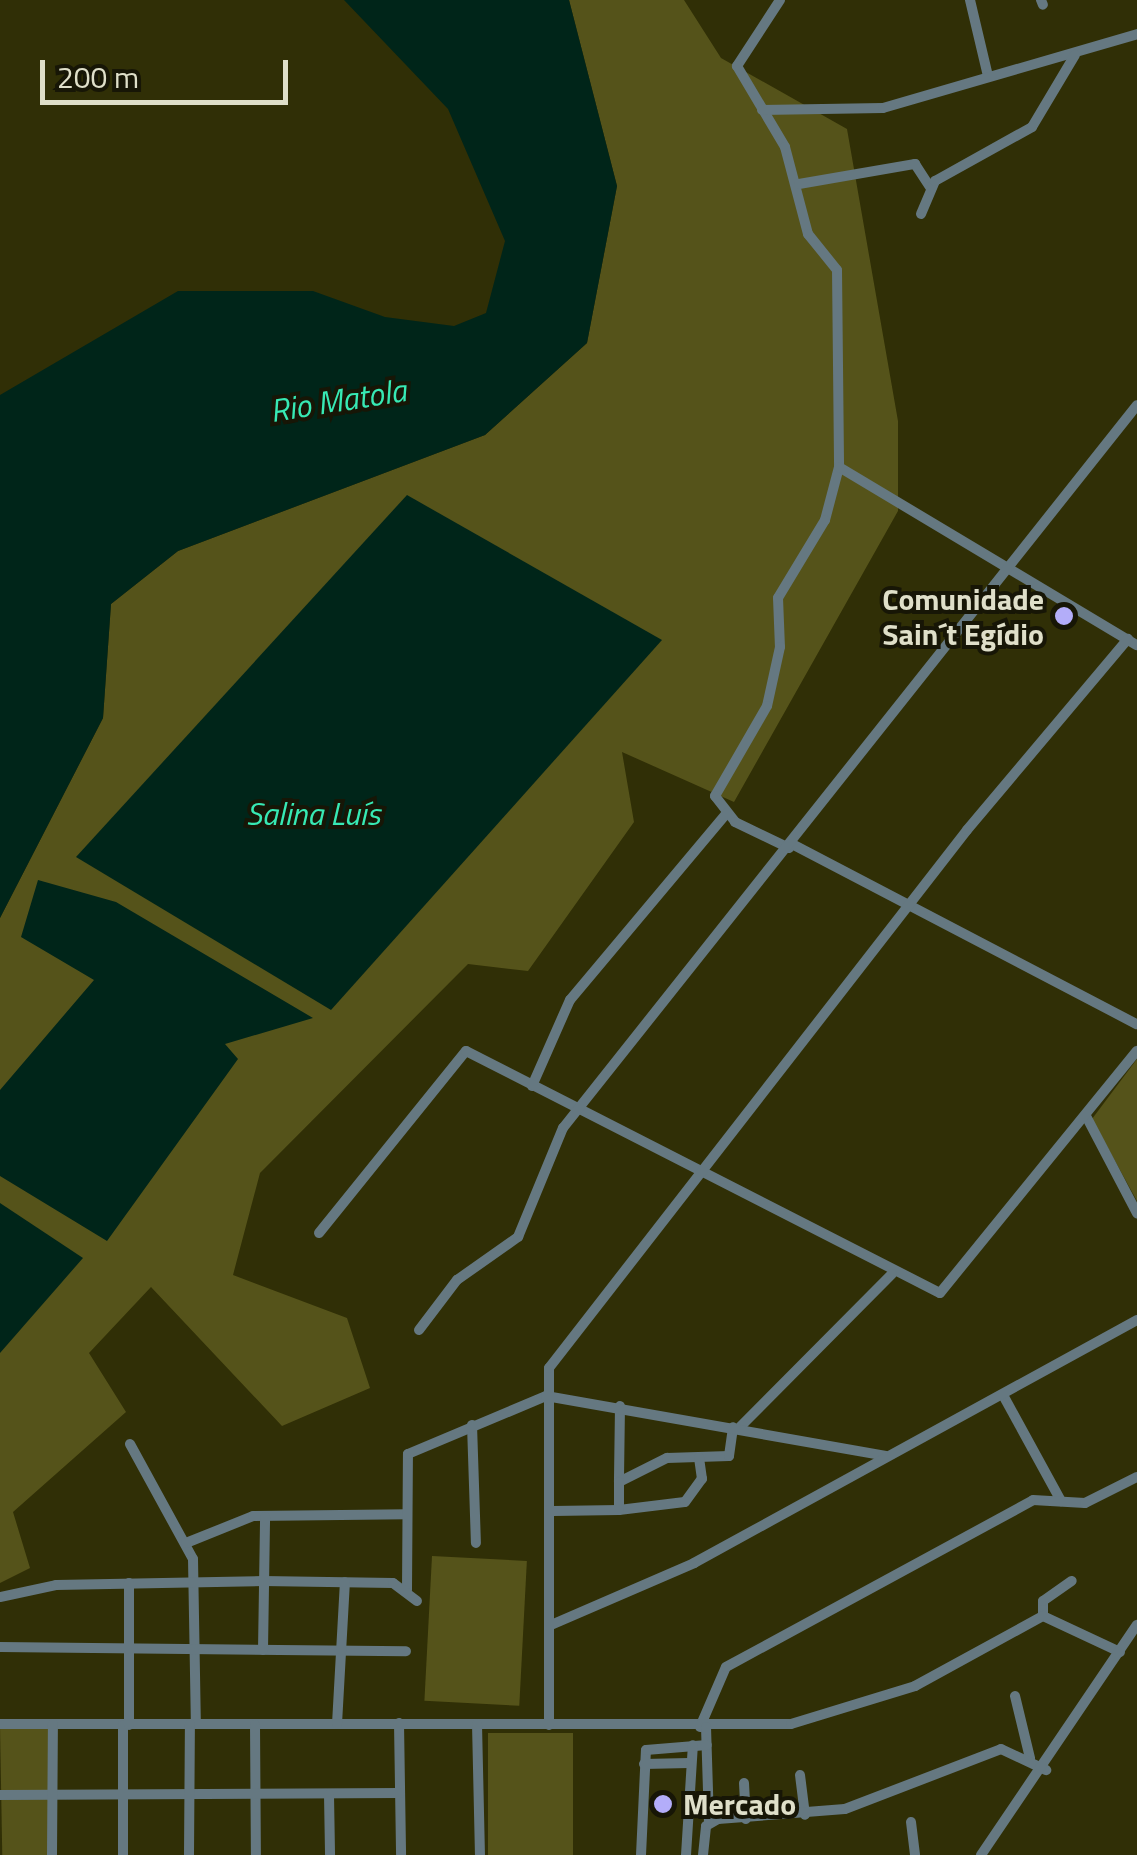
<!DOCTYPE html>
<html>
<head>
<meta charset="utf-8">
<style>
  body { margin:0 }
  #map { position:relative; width:1137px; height:1855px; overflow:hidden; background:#302f06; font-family:"Titillium Web",sans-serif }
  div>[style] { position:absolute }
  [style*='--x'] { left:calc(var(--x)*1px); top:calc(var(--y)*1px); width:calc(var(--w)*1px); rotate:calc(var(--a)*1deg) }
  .green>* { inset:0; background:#55531a; transform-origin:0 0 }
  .water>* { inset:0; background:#002519 }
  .minor>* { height:10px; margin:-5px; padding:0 5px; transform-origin:5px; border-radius:5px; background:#657881 }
  .dots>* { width:28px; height:28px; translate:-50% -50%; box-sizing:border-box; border:5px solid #171606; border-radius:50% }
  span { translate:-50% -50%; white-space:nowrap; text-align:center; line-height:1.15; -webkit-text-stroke:8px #171606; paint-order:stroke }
  .poi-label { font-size:30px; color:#dfdfc9; font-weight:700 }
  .right { translate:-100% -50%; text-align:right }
  .left { translate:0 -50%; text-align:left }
  .water-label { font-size:32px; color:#37e9b4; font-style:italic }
  .scale { position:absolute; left:40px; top:60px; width:248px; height:45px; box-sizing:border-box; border:5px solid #dfdfc9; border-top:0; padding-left:12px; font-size:30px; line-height:35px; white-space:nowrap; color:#dfdfc9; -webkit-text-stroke:8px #171606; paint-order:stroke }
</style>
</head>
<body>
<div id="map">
  <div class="green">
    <div style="clip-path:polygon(569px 0,684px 0,721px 58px,847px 129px,898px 421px,898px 511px,734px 802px,622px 752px,634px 822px,528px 971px,468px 964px,260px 1173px,233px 1275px,347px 1318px,370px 1388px,282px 1426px,151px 1287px,89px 1353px,126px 1412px,13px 1512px,30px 1568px,0 1583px,0 918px,103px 718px,111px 604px,178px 551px,485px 435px,587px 343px,617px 186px)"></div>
    <div style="clip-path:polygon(1137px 1059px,1137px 1201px,1092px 1119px)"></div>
    <div style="left:432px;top:1556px;width:95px;height:145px;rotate:3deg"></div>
    <div style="left:50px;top:1725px;width:130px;height:50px;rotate:89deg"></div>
    <div style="left:488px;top:1733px;width:85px;height:122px"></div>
  </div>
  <div class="water">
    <div style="clip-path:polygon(344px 0,569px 0,617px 186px,587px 343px,485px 435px,178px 551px,111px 604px,103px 718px,0 918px,0 395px,178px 291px,313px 291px,385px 317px,454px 326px,486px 313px,505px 241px,448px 109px)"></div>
    <div style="clip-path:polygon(407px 495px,662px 640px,331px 1010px,76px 857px)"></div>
    <div style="clip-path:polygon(38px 880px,116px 902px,313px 1018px,225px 1044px,238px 1059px,107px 1241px,0 1176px,0 1090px,94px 980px,21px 937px)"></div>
    <div style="clip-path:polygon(0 1203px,83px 1258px,0 1353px)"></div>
  </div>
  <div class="minor">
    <div style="--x:780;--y:0;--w:79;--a:123.1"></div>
    <div style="--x:737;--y:66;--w:94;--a:59.3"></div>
    <div style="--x:785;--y:147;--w:90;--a:75.2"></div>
    <div style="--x:808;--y:234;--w:46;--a:51.1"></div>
    <div style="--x:837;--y:270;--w:197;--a:89.4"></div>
    <div style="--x:839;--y:467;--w:55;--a:104.8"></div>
    <div style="--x:825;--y:520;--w:91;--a:121.1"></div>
    <div style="--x:778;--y:598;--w:49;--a:87.7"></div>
    <div style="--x:780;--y:647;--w:60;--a:102.4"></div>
    <div style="--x:767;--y:706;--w:104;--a:120"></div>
    <div style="--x:715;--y:796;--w:33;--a:52"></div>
    <div style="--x:735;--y:822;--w:60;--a:25.7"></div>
    <div style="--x:970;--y:0;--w:78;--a:76.7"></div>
    <div style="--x:1041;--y:0;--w:5;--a:68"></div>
    <div style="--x:762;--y:110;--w:121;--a:-0.9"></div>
    <div style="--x:883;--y:108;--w:265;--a:-16.2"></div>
    <div style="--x:799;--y:184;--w:118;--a:-9.8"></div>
    <div style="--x:915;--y:164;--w:27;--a:57"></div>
    <div style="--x:921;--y:214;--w:36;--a:-67"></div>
    <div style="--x:935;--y:181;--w:111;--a:-29.1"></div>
    <div style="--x:1032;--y:127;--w:84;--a:-59.2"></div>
    <div style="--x:839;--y:467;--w:347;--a:30.9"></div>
    <div style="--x:792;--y:844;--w:389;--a:27.6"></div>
    <div style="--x:532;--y:1086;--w:94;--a:-66.2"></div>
    <div style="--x:570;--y:1000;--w:244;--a:-50"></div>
    <div style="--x:1086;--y:1116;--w:110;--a:62.3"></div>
    <div style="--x:319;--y:1233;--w:234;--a:-51.1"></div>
    <div style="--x:466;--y:1051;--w:532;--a:27.05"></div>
    <div style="--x:940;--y:1293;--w:312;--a:-50.9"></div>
    <div style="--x:419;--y:1330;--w:63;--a:-52.8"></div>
    <div style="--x:457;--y:1280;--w:75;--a:-35.2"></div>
    <div style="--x:518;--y:1237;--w:118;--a:-67.6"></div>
    <div style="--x:563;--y:1128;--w:923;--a:-51.55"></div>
    <div style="--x:1003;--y:1395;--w:121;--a:61.3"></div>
    <div style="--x:620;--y:1406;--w:76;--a:90.8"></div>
    <div style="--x:619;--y:1482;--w:54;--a:-26.6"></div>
    <div style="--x:667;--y:1458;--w:62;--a:-1.8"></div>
    <div style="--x:729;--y:1456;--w:29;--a:-82"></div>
    <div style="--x:472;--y:1425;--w:118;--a:88.1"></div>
    <div style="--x:739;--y:1428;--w:217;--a:-45.2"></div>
    <div style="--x:130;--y:1444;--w:131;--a:61.3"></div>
    <div style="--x:193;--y:1559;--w:165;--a:89"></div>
    <div style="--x:619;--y:1482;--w:28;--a:90"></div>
    <div style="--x:619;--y:1510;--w:66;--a:-6.9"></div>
    <div style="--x:685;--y:1502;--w:29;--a:-54"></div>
    <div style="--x:702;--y:1479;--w:22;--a:-98"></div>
    <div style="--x:553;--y:1511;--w:66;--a:-0.9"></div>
    <div style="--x:186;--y:1543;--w:72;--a:-21.9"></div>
    <div style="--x:253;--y:1516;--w:153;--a:-0.7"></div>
    <div style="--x:407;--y:1590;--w:136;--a:-89.6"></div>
    <div style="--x:408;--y:1454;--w:150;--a:-22.8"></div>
    <div style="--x:546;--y:1396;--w:345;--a:10"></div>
    <div style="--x:0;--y:1597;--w:57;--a:-12.1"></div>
    <div style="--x:56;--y:1585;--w:207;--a:-1.1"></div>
    <div style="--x:263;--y:1581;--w:130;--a:0.9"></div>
    <div style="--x:393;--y:1583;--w:30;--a:37"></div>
    <div style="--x:1043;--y:1616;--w:15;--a:-90"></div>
    <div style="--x:1043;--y:1601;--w:35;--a:-35"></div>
    <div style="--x:551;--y:1625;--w:156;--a:-23.4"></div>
    <div style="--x:694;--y:1563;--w:505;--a:-28.75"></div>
    <div style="--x:0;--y:1647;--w:406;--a:0.6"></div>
    <div style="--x:263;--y:1650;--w:133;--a:-89.1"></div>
    <div style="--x:1015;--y:1696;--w:64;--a:76.4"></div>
    <div style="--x:399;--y:1723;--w:132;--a:89.1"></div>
    <div style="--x:0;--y:1724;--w:791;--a:0"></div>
    <div style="--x:791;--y:1724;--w:130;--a:-17"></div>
    <div style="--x:915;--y:1686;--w:146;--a:-28.7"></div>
    <div style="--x:1043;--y:1616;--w:85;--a:25.1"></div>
    <div style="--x:337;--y:1724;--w:142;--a:-86.8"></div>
    <div style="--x:477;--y:1724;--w:131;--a:88.7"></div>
    <div style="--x:123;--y:1725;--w:130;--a:90"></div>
    <div style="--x:129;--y:1725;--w:142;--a:-90"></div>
    <div style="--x:255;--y:1725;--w:130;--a:89.6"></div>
    <div style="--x:549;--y:1725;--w:357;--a:-90"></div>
    <div style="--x:549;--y:1368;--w:681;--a:-52.15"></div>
    <div style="--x:967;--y:830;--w:250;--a:-49.9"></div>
    <div style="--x:700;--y:1727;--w:65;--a:-66.6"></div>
    <div style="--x:726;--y:1667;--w:349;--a:-28.5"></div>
    <div style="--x:1033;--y:1500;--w:52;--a:3.3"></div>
    <div style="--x:1085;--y:1503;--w:58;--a:-26.6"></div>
    <div style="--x:706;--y:1727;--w:95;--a:88.2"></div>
    <div style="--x:644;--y:1764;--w:45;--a:-1.3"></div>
    <div style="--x:800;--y:1775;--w:40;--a:82.9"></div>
    <div style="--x:744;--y:1783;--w:36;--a:87"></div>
    <div style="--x:0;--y:1795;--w:400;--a:-0.3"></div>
    <div style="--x:329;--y:1795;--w:60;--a:89"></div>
    <div style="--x:911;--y:1822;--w:33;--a:83"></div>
    <div style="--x:52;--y:1855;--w:131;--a:-89.6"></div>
    <div style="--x:189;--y:1855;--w:131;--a:-89.6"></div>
    <div style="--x:641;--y:1855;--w:105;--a:-87.3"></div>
    <div style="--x:646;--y:1750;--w:61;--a:-4.7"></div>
    <div style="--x:686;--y:1855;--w:110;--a:-86.4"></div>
    <div style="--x:703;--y:1855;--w:29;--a:-84"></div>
    <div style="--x:706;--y:1826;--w:14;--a:-30"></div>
    <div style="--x:718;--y:1819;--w:127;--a:-4.5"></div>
    <div style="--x:845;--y:1809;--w:167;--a:-21"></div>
    <div style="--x:1001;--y:1749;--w:50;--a:25"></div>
    <div style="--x:981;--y:1855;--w:278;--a:-55.9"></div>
  </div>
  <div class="dots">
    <div style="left:1064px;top:616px;background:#b3adf9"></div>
    <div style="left:663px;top:1804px;background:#b3adf9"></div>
  </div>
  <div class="poi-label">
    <span class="right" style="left:1044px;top:616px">Comunidade<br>Sain´t Egídio</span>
    <span class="left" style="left:683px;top:1804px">Mercado</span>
  </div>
  <div class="water-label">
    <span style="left:338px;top:400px;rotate:-9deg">Rio Matola</span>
    <span style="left:313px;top:813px">Salina Luís</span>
  </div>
  <div class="scale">200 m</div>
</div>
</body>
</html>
